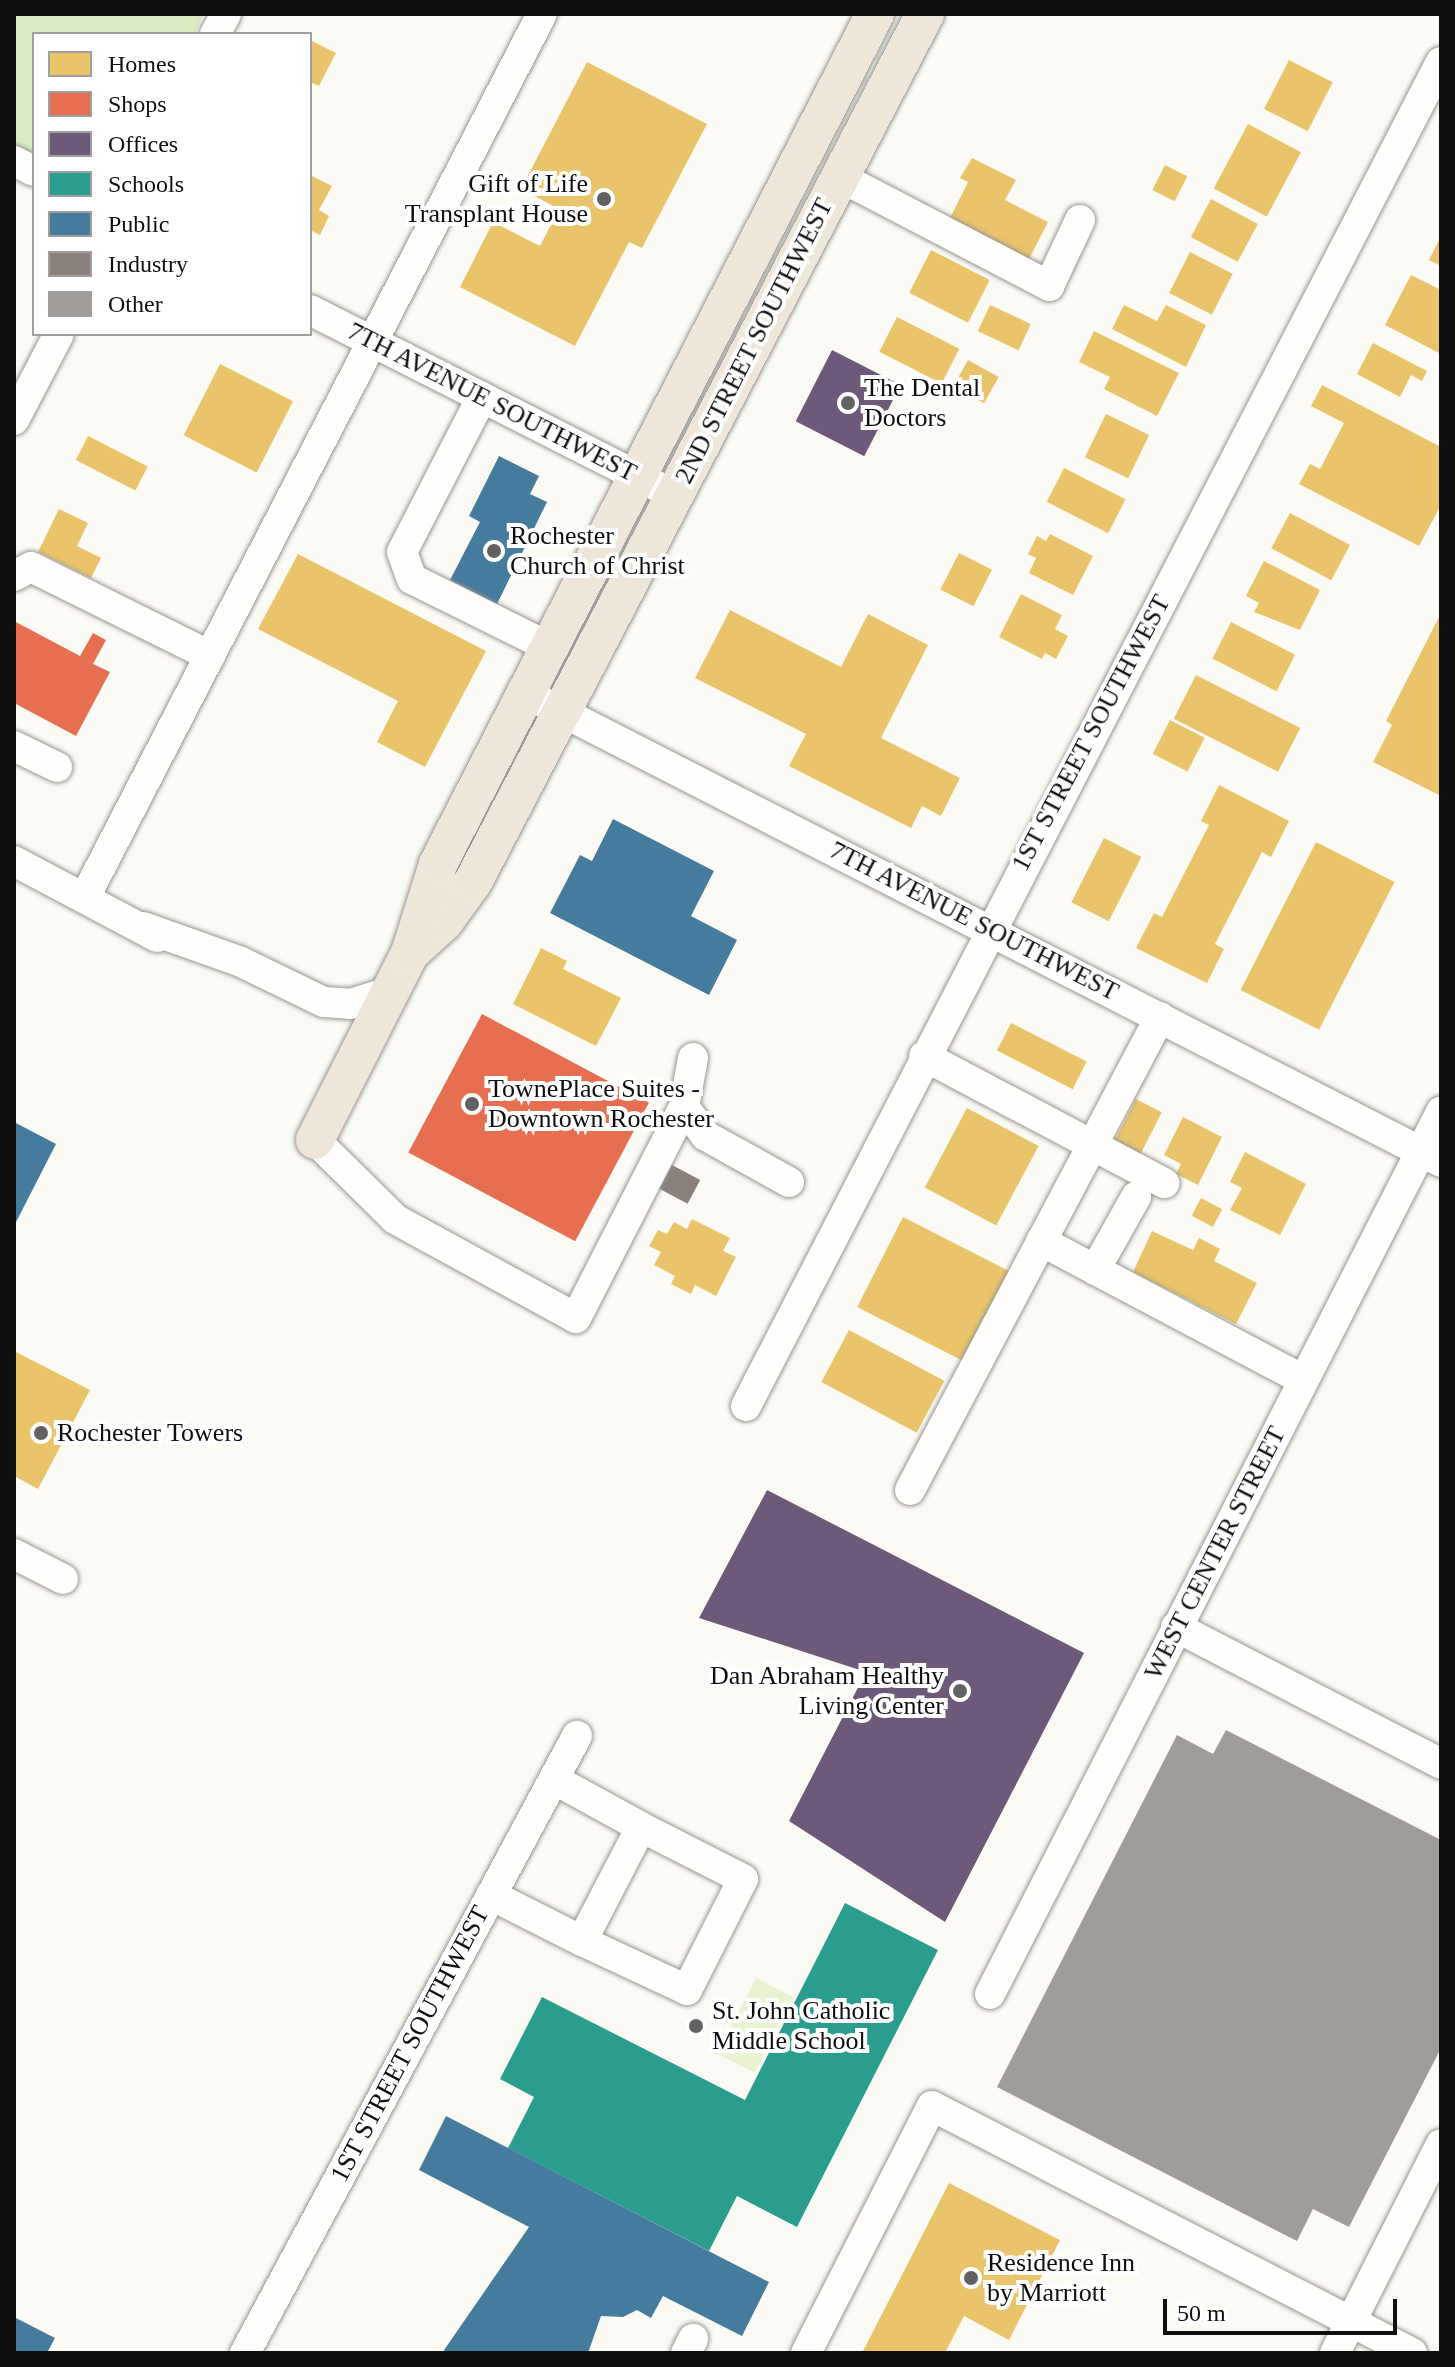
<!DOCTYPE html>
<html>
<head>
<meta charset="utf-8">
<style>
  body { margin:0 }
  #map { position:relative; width:1455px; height:2367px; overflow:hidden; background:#fcfaf4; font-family:Georgia,serif }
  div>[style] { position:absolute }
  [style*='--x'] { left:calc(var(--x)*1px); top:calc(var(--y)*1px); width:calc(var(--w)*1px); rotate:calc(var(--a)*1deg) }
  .green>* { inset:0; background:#e8f3d2; transform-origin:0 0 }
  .forest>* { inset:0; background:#d9ebc0 }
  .homes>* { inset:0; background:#e9c46a; transform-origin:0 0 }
  .shops>* { inset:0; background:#e76f51; transform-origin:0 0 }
  .offices>* { inset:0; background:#6d597a; transform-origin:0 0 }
  .schools>* { inset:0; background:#2a9d8f }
  .public>* { inset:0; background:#457b9d }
  .industry>* { inset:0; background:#8a817c; transform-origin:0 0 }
  .building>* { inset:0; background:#9f9c99 }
  .roads { filter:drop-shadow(0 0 2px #969592) drop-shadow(0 0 2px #969592) }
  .minor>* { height:30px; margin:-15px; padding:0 15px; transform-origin:15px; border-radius:15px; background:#fffefd }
  .major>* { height:38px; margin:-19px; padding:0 19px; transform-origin:19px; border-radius:19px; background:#eee7d9 }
  .dots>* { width:22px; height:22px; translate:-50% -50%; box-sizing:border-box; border:4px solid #fff; border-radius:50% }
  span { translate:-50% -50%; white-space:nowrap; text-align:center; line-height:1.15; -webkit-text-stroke:8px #fff; paint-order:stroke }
  .poi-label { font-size:26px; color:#0f0f0f }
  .right { translate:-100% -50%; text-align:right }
  .left { translate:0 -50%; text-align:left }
  .street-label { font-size:26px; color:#0f0f0f }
  .frame { position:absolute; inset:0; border:16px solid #0f0f0f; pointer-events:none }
  .legend { position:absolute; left:32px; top:32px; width:280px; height:304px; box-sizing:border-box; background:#fff; border:2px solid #9f9f9f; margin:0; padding:10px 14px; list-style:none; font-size:24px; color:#0f0f0f }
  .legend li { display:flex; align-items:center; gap:16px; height:40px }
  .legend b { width:40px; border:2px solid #9f9f9f }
  .scale { position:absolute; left:1163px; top:2299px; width:234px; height:36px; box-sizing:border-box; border:4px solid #0f0f0f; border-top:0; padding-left:10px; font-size:24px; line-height:28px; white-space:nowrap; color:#0f0f0f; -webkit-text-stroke:6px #fff; paint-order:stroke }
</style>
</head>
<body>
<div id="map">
  <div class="green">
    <div style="left:756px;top:1978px;width:42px;height:85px;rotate:27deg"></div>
  </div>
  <div class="forest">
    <div style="clip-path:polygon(14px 14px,203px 14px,203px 15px,195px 34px,34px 34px,34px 159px,14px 149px)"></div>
  </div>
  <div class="homes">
    <div style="clip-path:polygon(310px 40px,336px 53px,319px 86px,310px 82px)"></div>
    <div style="left:1289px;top:60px;width:49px;height:55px;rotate:27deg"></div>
    <div style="clip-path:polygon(587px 62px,707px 124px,642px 248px,629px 242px,575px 346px,460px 287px,493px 222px,540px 246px,559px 209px,521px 189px)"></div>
    <div style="left:1248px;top:124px;width:60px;height:73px;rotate:28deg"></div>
    <div style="clip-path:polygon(972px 158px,1016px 180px,1005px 200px,1048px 222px,1027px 263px,948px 222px,968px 182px,960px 178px)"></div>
    <div style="left:1165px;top:165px;width:25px;height:28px;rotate:27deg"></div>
    <div style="clip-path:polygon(310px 175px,332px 186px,319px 210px,329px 216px,320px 235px,310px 230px)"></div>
    <div style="left:1211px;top:199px;width:53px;height:43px;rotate:28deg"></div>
    <div style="clip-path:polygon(1441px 236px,1441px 266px,1429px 260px)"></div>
    <div style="left:931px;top:250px;width:66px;height:48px;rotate:27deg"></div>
    <div style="left:1190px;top:252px;width:48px;height:46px;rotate:27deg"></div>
    <div style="clip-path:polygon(1411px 275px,1441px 290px,1441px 354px,1385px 325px)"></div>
    <div style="left:990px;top:305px;width:45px;height:29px;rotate:25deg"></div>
    <div style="clip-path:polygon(1124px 305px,1157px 321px,1166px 305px,1206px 325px,1186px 367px,1112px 329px)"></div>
    <div style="left:897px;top:317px;width:70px;height:39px;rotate:27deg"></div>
    <div style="clip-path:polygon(1094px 331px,1179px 373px,1157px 416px,1104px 389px,1110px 377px,1079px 362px)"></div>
    <div style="clip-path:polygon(1373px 343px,1427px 371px,1422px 381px,1411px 375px,1400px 397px,1357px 374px)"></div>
    <div style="left:968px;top:360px;width:35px;height:30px;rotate:29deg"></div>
    <div style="left:220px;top:364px;width:82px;height:80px;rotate:27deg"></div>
    <div style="clip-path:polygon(1322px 385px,1441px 447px,1441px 505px,1419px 546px,1299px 484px,1310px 464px,1320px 469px,1344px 423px,1311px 406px)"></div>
    <div style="left:1106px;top:414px;width:48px;height:48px;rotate:26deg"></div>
    <div style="left:88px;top:436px;width:67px;height:27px;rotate:27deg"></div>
    <div style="left:1064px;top:468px;width:69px;height:38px;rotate:27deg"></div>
    <div style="clip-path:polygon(59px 509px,88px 523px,77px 546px,101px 558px,91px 578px,38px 552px)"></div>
    <div style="left:1290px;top:513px;width:68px;height:40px;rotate:28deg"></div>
    <div style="clip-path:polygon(1050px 534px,1093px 556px,1073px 595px,1029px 573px,1036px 558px,1028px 554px,1037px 536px,1046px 541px)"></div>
    <div style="left:959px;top:553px;width:37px;height:41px;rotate:27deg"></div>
    <div style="clip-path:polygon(298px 554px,486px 651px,425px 767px,377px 742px,398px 701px,258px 629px)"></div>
    <div style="clip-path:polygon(1264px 561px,1320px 590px,1300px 630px,1254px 612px,1259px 603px,1246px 596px)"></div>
    <div style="clip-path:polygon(1021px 594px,1062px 615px,1055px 629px,1068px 636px,1056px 659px,1045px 653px,1042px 659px,999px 637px)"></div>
    <div style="clip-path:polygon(730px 610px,841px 667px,868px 614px,928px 645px,881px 738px,960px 778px,941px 816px,922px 806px,911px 828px,789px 766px,806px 734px,695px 678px)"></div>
    <div style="clip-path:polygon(1441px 613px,1441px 796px,1373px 762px,1392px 725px,1386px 721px)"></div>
    <div style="left:1231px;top:622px;width:72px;height:41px;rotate:27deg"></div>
    <div style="left:1196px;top:675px;width:117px;height:49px;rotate:27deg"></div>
    <div style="left:1170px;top:720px;width:39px;height:38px;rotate:27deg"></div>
    <div style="clip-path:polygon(1219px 785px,1289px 821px,1271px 857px,1262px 852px,1215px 944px,1224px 949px,1207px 983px,1136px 948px,1154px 913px,1162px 917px,1209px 825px,1201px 821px)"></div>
    <div style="left:1104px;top:838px;width:42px;height:72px;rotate:27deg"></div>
    <div style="left:1316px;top:842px;width:88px;height:166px;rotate:27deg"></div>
    <div style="clip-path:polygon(541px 948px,567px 961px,563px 969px,621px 998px,596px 1046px,513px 1004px)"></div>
    <div style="left:1011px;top:1023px;width:85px;height:31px;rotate:27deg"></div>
    <div style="left:1136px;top:1099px;width:29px;height:48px;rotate:27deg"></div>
    <div style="left:967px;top:1108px;width:81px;height:90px;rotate:28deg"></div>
    <div style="clip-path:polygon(1183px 1117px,1222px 1137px,1198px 1185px,1176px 1174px,1181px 1164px,1164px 1155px)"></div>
    <div style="clip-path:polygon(1245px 1152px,1306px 1184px,1280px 1235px,1230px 1210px,1242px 1188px,1230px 1182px)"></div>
    <div style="left:1201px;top:1198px;width:24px;height:20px;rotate:28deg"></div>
    <div style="left:903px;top:1217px;width:119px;height:101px;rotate:27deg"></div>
    <div style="clip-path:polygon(692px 1219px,730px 1238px,723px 1251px,736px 1257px,716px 1296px,695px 1285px,691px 1294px,671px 1284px,675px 1276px,654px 1265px,661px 1252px,649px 1246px,658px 1230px,667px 1234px,674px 1222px,687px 1229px)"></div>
    <div style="clip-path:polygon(1152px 1231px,1193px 1250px,1199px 1238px,1220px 1249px,1214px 1261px,1257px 1283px,1236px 1324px,1133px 1272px)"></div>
    <div style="left:849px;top:1330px;width:108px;height:59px;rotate:28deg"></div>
    <div style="clip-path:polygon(14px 1351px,90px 1390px,38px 1489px,14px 1476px)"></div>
    <div style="clip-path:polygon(949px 2183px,1060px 2240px,1009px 2340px,964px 2316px,945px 2353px,862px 2353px)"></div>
  </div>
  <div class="shops">
    <div style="clip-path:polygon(14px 621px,80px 656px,93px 633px,106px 640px,93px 664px,110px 672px,76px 736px,14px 703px)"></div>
    <div style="left:482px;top:1014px;width:189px;height:157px;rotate:28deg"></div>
  </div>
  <div class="offices">
    <div style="left:832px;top:350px;width:77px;height:80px;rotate:27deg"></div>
    <div style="clip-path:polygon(767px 1490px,1084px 1653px,945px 1922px,789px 1821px,866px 1672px,699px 1618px)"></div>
  </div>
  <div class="schools">
    <div style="clip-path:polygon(845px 1903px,938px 1950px,797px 2227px,737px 2196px,709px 2251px,508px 2148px,534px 2097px,500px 2079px,542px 1997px,745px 2100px)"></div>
  </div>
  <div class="public">
    <div style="clip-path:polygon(499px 456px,539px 476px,530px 494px,547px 502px,497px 604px,450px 580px,480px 522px,469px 516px)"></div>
    <div style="clip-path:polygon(613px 819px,714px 871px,691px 916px,737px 940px,709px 995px,550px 913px,580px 855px,592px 861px)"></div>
    <div style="clip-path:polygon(14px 1122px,56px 1144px,14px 1226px)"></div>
    <div style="clip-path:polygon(446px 2116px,769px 2282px,742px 2336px,663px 2296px,651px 2318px,637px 2310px,623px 2317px,601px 2316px,588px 2353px,442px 2353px,529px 2227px,419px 2170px)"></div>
    <div style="clip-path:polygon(14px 2317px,55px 2338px,47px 2353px,14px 2353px)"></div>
  </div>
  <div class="industry">
    <div style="left:672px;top:1165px;width:32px;height:27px;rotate:28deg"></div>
  </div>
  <div class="building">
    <div style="clip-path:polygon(1226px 1730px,1441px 1840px,1441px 2048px,1349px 2227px,1313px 2209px,1297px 2241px,997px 2087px,1177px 1735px,1213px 1754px)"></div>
  </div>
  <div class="roads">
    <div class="minor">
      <div style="--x:215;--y:34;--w:23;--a:-61"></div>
      <div style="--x:14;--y:161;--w:22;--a:27"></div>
      <div style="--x:840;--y:177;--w:236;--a:27.5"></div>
      <div style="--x:1049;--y:286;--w:73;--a:-64.8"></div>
      <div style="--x:310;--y:310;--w:409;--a:26.9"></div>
      <div style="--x:482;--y:397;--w:174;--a:117.3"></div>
      <div style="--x:402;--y:552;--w:29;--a:70"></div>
      <div style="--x:412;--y:579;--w:153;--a:26.4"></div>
      <div style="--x:14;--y:420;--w:97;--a:-62.4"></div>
      <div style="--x:14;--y:576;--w:19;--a:-28"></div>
      <div style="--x:31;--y:567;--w:200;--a:26.4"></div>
      <div style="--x:525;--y:693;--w:1029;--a:27.11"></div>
      <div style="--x:14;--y:746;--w:48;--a:26"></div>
      <div style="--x:14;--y:861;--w:162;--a:28"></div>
      <div style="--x:85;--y:897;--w:994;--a:-62.64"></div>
      <div style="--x:143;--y:927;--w:102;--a:19.5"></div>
      <div style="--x:239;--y:961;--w:94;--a:25.8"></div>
      <div style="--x:324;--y:1002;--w:26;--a:4"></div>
      <div style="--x:350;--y:1004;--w:44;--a:-17.2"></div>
      <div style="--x:924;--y:1056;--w:272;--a:27.9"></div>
      <div style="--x:693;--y:1058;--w:50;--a:100.4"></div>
      <div style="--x:684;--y:1107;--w:36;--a:53"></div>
      <div style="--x:706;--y:1136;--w:95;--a:29"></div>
      <div style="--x:315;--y:1140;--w:112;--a:44.6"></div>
      <div style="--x:395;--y:1219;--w:206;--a:28.7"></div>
      <div style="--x:576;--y:1318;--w:237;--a:-62.9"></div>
      <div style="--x:1041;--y:1241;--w:297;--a:27.9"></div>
      <div style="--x:1095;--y:1270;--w:84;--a:-60.7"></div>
      <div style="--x:746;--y:1406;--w:1513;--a:-62.66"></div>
      <div style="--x:910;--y:1490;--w:535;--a:-62.14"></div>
      <div style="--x:14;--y:1554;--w:55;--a:27"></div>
      <div style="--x:1176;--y:1627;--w:298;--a:27.3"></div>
      <div style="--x:491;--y:1895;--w:102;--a:26.8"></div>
      <div style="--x:582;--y:1941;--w:128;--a:-62.6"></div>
      <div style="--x:641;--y:1827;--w:98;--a:-151.3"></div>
      <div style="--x:582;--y:1941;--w:116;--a:25"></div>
      <div style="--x:687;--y:1990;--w:124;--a:-63.2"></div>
      <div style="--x:743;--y:1879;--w:114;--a:-153"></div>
      <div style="--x:990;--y:1994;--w:991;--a:-62.92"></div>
      <div style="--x:245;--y:2353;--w:701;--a:-61.72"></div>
      <div style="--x:686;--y:2353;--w:16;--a:-63"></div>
      <div style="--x:806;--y:2353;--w:277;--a:-63"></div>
      <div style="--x:932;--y:2106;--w:540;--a:27.23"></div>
      <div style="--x:1335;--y:2353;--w:234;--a:-63.1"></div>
    </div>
    <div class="major">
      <div style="--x:410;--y:953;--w:46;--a:-42.4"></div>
      <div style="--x:444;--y:922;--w:49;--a:-54.1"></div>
      <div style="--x:473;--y:882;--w:979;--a:-62.49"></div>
      <div style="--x:315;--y:1140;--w:210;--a:-63.1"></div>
      <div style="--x:410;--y:953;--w:93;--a:-72.5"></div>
      <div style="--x:438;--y:864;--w:956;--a:-62.79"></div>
    </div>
  </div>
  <div class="dots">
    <div style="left:604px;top:199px;background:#62615f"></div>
    <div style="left:848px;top:403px;background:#62615f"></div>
    <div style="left:494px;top:551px;background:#62615f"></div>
    <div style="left:472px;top:1104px;background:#62615f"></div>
    <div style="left:41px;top:1433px;background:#62615f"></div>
    <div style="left:960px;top:1691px;background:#62615f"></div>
    <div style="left:696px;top:2026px;background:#62615f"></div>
    <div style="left:971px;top:2278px;background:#62615f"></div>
  </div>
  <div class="poi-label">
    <span class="right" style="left:588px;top:199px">Gift of Life<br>Transplant House</span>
    <span class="left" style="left:864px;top:403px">The Dental<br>Doctors</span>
    <span class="left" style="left:510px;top:551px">Rochester<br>Church of Christ</span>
    <span class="left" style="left:488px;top:1104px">TownePlace Suites -<br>Downtown Rochester</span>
    <span class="left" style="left:57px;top:1433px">Rochester Towers</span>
    <span class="right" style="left:944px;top:1691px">Dan Abraham Healthy<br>Living Center</span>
    <span class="left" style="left:712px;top:2026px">St. John Catholic<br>Middle School</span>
    <span class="left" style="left:987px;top:2278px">Residence Inn<br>by Marriott</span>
  </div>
  <div class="street-label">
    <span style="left:754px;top:341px;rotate:-63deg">2ND STREET SOUTHWEST</span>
    <span style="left:492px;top:402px;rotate:27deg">7TH AVENUE SOUTHWEST</span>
    <span style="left:1091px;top:733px;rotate:-62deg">1ST STREET SOUTHWEST</span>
    <span style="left:974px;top:921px;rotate:27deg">7TH AVENUE SOUTHWEST</span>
    <span style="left:1215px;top:1553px;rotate:-63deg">WEST CENTER STREET</span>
    <span style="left:410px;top:2044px;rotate:-62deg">1ST STREET SOUTHWEST</span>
  </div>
  <div class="frame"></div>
  <ul class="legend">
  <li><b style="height:22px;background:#e9c46a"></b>Homes</li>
  <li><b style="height:22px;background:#e76f51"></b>Shops</li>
  <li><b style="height:22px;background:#6d597a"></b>Offices</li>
  <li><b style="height:22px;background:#2a9d8f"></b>Schools</li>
  <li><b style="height:22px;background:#457b9d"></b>Public</li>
  <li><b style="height:22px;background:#8a817c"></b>Industry</li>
  <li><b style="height:22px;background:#9f9c99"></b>Other</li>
  </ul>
  <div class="scale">50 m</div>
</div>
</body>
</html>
